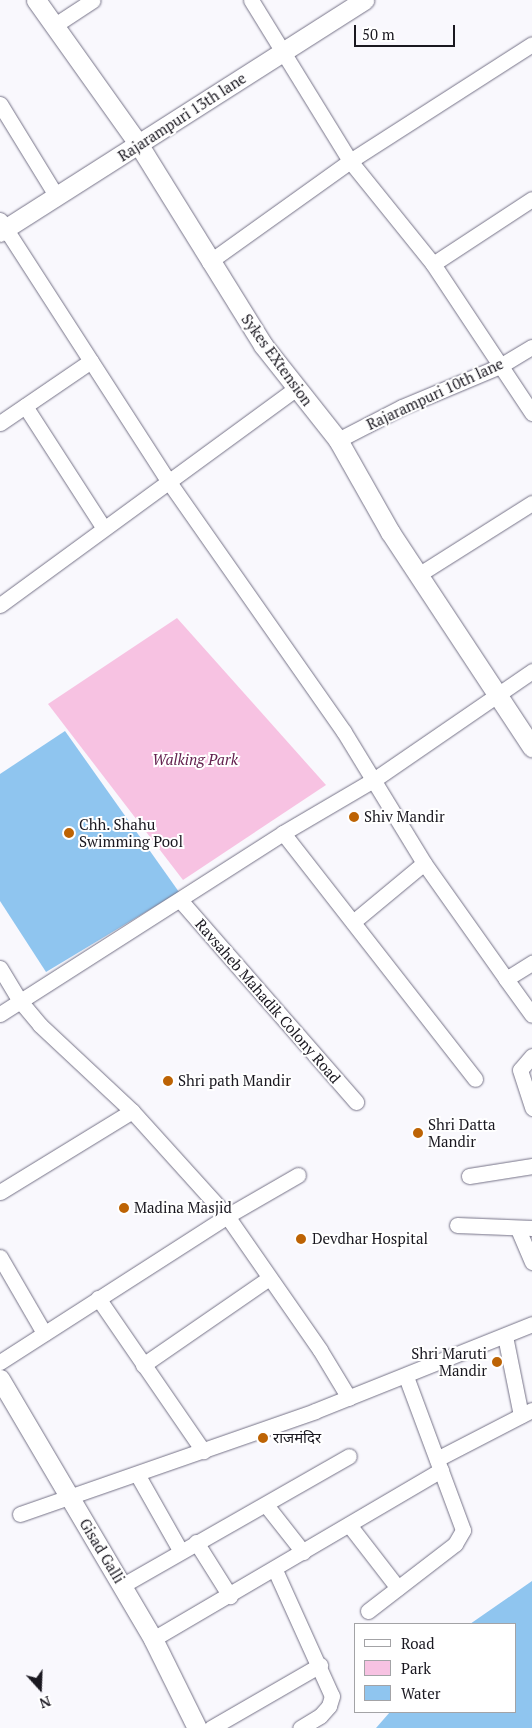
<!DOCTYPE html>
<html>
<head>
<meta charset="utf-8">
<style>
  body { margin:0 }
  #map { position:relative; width:532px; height:1728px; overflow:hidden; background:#f9f8fd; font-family:"PT Serif","Noto Sans Devanagari",serif }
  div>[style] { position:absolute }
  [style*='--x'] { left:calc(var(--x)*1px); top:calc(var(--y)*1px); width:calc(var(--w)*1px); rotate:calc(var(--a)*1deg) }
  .green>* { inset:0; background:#f7c2e2 }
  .water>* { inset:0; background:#8fc5ef }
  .roads { filter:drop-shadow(0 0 1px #757287) drop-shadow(0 0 1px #757287) }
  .minor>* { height:15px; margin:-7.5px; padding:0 7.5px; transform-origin:7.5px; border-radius:7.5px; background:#fff }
  .tertiary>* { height:19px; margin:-9.5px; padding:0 9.5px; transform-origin:9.5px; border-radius:9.5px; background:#fff }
  .dots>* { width:14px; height:14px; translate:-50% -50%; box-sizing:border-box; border:2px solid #fff; border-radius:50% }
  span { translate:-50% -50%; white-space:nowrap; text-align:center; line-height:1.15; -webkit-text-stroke:4px #fff; paint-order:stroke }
  .street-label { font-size:15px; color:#1a1820 }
  .park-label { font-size:15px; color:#64214f; font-style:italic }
  .poi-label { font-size:15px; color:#1a1820 }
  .left { translate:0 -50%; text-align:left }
  .right { translate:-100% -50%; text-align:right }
  .legend { position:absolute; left:354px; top:1623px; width:162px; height:90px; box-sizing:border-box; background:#fff; border:1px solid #a3a3a6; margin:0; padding:6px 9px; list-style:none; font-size:15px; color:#1a1820 }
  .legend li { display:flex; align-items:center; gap:10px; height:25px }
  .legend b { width:25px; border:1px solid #a3a3a6 }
  .north { position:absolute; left:15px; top:1663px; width:50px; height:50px; -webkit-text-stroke:4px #fff; paint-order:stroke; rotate:160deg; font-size:14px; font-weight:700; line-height:20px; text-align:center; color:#1a1820 }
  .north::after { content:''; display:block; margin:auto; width:18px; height:22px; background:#1a1820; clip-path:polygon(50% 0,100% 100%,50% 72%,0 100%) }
  .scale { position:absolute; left:354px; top:25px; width:101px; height:22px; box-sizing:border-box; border:2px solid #1a1820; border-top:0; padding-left:6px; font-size:15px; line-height:18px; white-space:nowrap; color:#1a1820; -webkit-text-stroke:4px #fff; paint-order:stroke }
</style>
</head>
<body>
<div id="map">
  <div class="green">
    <div style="clip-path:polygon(177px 618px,326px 785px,183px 880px,48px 704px)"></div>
  </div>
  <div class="water">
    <div style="clip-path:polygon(65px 731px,179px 892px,46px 972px,0 901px,0 774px)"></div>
    <div style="clip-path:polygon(532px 1581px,532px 1728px,376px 1728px,390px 1712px,516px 1712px,516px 1624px,470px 1624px)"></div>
  </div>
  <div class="roads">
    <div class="minor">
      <div style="--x:251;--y:0;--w:189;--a:58.4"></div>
      <div style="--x:350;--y:161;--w:132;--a:51.1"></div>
      <div style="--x:433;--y:264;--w:179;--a:56.4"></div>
      <div style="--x:55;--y:25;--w:45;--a:-33.3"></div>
      <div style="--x:0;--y:104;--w:109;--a:58.5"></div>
      <div style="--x:0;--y:220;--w:312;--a:57.2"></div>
      <div style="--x:169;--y:482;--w:305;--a:55"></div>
      <div style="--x:344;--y:732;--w:153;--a:58.6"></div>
      <div style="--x:424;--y:863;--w:142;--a:54.7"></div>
      <div style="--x:506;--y:979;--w:31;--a:-32"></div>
      <div style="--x:209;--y:262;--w:173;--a:-35.6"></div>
      <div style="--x:350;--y:161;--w:216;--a:-32.7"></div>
      <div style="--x:433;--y:264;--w:118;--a:-33.3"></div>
      <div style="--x:25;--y:406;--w:144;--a:57.2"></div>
      <div style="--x:0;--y:423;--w:110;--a:-34.3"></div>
      <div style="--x:338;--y:440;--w:72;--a:-27.3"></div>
      <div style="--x:402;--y:407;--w:106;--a:-22.7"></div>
      <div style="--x:500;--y:366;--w:37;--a:-31"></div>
      <div style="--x:418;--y:575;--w:135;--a:-32.3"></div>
      <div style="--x:0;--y:605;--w:366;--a:-36.2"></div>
      <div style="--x:283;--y:833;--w:312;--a:52"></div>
      <div style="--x:180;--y:900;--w:268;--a:48.9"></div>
      <div style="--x:353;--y:922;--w:92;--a:-39.7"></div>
      <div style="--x:0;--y:968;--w:39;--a:59"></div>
      <div style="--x:20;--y:1001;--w:31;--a:50"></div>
      <div style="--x:40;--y:1025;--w:126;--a:43.1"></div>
      <div style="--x:132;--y:1111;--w:142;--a:47.9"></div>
      <div style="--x:227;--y:1216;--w:163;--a:55.2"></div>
      <div style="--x:320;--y:1350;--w:56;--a:58.9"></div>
      <div style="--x:506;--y:979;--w:44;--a:54.2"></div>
      <div style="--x:0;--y:1014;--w:336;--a:-32.6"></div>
      <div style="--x:283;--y:833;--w:107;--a:-30.4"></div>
      <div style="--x:375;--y:779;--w:191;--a:-34.5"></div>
      <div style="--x:532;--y:1056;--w:18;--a:131"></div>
      <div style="--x:520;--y:1070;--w:40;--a:72"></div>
      <div style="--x:469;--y:1176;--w:64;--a:-9"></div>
      <div style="--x:0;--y:1192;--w:155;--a:-31.5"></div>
      <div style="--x:457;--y:1225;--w:75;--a:2.3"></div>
      <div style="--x:518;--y:1229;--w:36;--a:67"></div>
      <div style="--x:0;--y:1257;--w:88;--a:59.9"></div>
      <div style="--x:98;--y:1298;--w:186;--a:55.5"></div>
      <div style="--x:505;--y:1336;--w:81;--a:78.6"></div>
      <div style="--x:0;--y:1362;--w:270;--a:-32.7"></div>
      <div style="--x:227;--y:1216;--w:82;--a:-30"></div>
      <div style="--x:143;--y:1365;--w:153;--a:-34.6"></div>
      <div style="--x:437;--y:1459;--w:107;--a:-27.3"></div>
      <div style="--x:137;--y:1474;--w:87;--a:60.5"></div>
      <div style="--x:266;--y:1505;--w:60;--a:51.8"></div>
      <div style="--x:20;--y:1514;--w:312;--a:-19.2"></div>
      <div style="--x:315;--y:1411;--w:234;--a:-21.8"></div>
      <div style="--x:350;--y:1526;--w:78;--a:52.3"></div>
      <div style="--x:196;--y:1542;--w:64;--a:57.8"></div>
      <div style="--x:275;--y:1570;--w:138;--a:65.7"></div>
      <div style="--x:332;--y:1696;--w:10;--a:107"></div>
      <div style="--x:329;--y:1706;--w:13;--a:132"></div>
      <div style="--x:320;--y:1716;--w:23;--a:149"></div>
      <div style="--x:123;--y:1585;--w:260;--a:-29.7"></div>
      <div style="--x:368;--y:1611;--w:110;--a:-37.6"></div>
      <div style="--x:455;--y:1544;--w:16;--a:-60"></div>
      <div style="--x:463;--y:1530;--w:163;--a:-110.4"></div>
      <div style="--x:153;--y:1639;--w:334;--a:-30.4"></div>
      <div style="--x:211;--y:1728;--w:126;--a:-30"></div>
    </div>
    <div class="tertiary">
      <div style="--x:36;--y:0;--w:178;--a:54.6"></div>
      <div style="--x:139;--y:145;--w:235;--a:58.2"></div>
      <div style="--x:263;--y:345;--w:121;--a:51.7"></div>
      <div style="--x:338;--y:440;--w:106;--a:60.5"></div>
      <div style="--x:390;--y:532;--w:258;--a:56.6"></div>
      <div style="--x:0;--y:232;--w:432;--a:-32.5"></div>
      <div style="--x:0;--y:1379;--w:302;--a:59.5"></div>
      <div style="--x:153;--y:1639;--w:99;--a:63.7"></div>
    </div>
  </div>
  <div class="dots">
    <div style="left:354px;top:817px;background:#bd6304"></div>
    <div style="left:69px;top:833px;background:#bd6304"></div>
    <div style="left:168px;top:1081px;background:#bd6304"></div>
    <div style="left:418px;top:1133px;background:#bd6304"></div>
    <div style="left:124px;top:1208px;background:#bd6304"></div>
    <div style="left:301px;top:1239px;background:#bd6304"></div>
    <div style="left:497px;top:1362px;background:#bd6304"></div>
    <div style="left:263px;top:1438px;background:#bd6304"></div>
  </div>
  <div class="street-label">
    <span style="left:182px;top:117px;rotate:-33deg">Rajarampuri 13th lane</span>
    <span style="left:277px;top:360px;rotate:54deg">Sykes EXtension</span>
    <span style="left:435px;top:394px;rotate:-25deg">Rajarampuri 10th lane</span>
    <span style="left:268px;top:1001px;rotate:49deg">Ravsaheb Mahadik Colony Road</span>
    <span style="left:102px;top:1551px;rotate:59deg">Gisad Galli</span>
  </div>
  <div class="park-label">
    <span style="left:195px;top:760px">Walking Park</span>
  </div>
  <div class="poi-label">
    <span class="left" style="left:364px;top:817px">Shiv Mandir</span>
    <span class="left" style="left:79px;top:833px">Chh. Shahu<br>Swimming Pool</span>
    <span class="left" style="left:178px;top:1081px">Shri path Mandir</span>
    <span class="left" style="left:428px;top:1133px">Shri Datta<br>Mandir</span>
    <span class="left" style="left:134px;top:1208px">Madina Masjid</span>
    <span class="left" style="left:312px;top:1239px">Devdhar Hospital</span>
    <span class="right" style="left:487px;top:1362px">Shri Maruti<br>Mandir</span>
    <span class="left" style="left:273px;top:1438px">राजमंदिर</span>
  </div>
  <ul class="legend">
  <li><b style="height:6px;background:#fff"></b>Road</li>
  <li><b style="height:14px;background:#f7c2e2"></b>Park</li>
  <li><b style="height:14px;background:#8fc5ef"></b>Water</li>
  </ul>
  <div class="north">N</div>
  <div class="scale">50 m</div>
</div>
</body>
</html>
